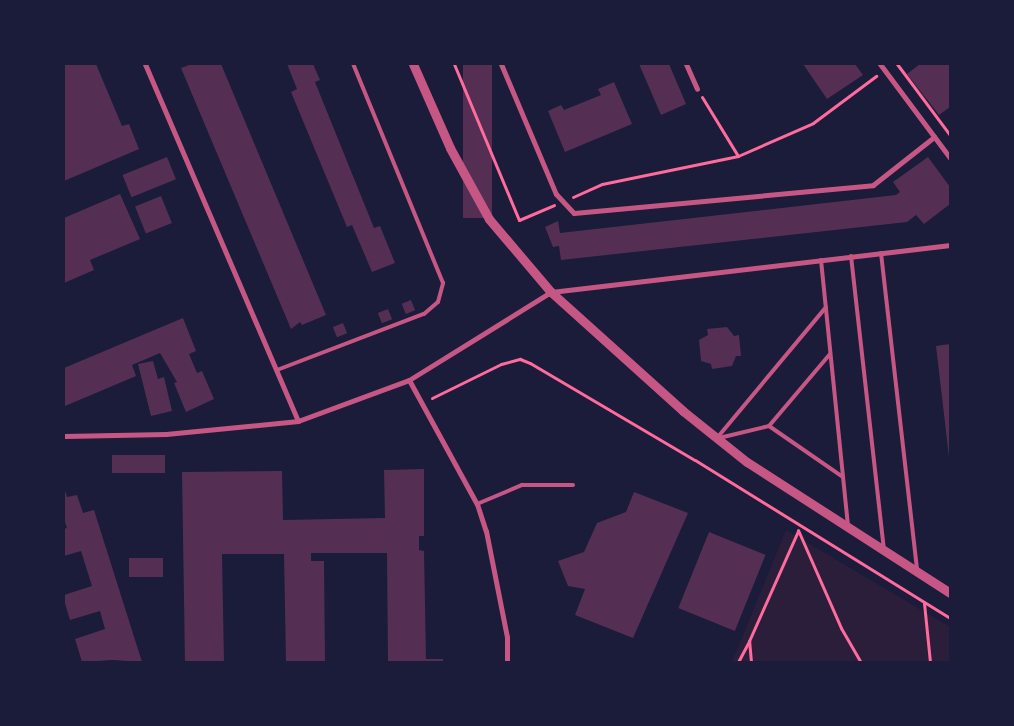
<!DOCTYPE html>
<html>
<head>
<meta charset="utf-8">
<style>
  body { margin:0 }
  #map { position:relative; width:1014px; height:726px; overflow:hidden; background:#1b1b3a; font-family:Rubik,sans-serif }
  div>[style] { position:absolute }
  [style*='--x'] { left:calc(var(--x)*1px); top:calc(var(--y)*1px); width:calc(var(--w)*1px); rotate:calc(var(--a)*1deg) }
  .green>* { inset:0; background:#2a1e3b }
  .building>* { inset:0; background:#542f53; transform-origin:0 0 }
  .path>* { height:3px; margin:-1.5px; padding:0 1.5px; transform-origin:1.5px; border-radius:1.5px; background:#ff6b9d }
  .service>* { height:4px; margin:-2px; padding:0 2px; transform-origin:2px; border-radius:2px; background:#c65784 }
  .minor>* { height:5px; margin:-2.5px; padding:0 2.5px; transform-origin:2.5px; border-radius:2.5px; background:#c65784 }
  .tertiary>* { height:9px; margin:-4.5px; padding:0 4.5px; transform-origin:4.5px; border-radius:4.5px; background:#c65784 }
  span { translate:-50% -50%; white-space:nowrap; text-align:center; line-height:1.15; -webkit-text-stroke:5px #1b1b3a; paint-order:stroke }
  .frame { position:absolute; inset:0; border:65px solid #1b1b3a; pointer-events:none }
</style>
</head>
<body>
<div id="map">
  <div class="green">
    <div style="clip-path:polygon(786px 530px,950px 627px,950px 662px,732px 662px)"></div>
  </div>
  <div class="building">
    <div style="clip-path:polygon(64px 64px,96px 64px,122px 126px,129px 124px,139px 149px,64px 181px)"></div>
    <div style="clip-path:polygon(192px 64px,221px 64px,326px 315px,302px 325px,300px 322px,291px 329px,181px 68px)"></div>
    <div style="clip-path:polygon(287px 64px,313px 64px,320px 80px,315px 82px,374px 228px,380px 226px,395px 263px,372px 272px,352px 225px,347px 227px,291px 92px,297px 89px)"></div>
    <div style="left:463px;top:64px;width:29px;height:154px"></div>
    <div style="clip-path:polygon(639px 64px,669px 64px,686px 104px,661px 115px)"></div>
    <div style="clip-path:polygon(803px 64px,855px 64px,863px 75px,827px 99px)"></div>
    <div style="clip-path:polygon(920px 64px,950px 64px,950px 107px,939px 115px,907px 74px)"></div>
    <div style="clip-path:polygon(614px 82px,632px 124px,565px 152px,548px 111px,561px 105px,564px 110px,601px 95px,598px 89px)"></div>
    <div style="left:167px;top:157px;width:24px;height:48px;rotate:68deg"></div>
    <div style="clip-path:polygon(928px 157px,950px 187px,950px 204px,924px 224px,916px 215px,907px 222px,561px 260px,559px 246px,553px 247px,545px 227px,558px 221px,560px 233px,896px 195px,900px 192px,893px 182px)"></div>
    <div style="clip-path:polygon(120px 194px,140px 239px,90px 260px,94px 270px,64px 283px,64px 218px)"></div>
    <div style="left:161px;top:196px;width:29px;height:28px;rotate:68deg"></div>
    <div style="left:411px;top:300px;width:11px;height:10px;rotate:68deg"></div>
    <div style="left:388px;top:309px;width:11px;height:11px;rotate:68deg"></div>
    <div style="clip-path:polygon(183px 318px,196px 351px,189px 354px,197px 373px,202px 371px,214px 399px,186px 412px,174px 383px,177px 382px,160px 353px,132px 365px,136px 376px,65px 406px,64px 368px)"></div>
    <div style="left:343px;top:323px;width:11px;height:11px;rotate:68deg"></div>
    <div style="clip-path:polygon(727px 327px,734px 336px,739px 335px,741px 356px,736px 356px,732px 366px,712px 369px,711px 364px,701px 361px,699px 340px,708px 335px,707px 329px)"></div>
    <div style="clip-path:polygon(950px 344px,950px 456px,949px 457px,936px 346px)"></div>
    <div style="clip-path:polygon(153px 361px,158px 379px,164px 377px,172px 411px,151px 416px,138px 364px)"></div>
    <div style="left:165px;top:455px;width:18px;height:53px;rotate:90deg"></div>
    <div style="clip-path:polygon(424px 469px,424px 536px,419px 536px,419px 550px,424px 551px,426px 659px,443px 659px,443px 662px,388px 662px,387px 553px,311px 553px,311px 561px,324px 561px,325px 662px,286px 662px,284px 554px,222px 554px,224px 662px,185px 662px,182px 472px,282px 471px,283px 520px,385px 518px,384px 470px)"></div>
    <div style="clip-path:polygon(64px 487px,67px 497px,77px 495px,83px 513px,94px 510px,142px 662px,113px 660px,82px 662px,75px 639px,105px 629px,100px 611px,70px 620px,64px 600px,64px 595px,92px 586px,81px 551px,64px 556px,64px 529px,67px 528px,64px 519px)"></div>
    <div style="clip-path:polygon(634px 492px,688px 513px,633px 638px,575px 615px,585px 589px,568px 586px,558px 561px,584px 552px,597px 523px,626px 512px)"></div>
    <div style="left:709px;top:532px;width:61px;height:82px;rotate:22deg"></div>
    <div style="left:129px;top:558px;width:34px;height:19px"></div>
  </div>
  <div class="path">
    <div style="--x:454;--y:64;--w:169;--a:67.4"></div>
    <div style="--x:519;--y:220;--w:38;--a:-23"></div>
    <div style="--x:897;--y:64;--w:89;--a:53.3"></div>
    <div style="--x:702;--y:97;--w:69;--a:58.6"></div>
    <div style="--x:573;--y:197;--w:32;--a:-24"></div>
    <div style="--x:602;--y:184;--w:139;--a:-11.6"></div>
    <div style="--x:738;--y:156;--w:82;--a:-23.7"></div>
    <div style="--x:813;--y:123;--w:79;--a:-36.7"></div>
    <div style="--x:432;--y:398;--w:77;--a:-26.2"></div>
    <div style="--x:501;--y:364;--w:20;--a:-15"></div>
    <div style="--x:520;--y:359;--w:11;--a:22"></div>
    <div style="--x:530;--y:363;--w:191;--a:30.5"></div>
    <div style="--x:695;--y:460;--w:300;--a:31.8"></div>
    <div style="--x:798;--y:530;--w:107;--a:66.3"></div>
    <div style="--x:841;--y:628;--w:39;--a:60"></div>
    <div style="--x:924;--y:603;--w:59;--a:84.2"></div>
    <div style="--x:738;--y:662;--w:24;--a:-62"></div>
    <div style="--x:751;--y:662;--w:21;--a:-95"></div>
    <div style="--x:749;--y:641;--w:120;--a:-66"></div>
  </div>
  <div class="service">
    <div style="--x:881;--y:253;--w:320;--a:83.5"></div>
    <div style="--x:851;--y:256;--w:294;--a:83.6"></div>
    <div style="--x:821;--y:260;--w:267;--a:84.2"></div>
    <div style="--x:277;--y:370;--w:157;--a:-20.9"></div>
    <div style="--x:424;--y:314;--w:18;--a:-41"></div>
    <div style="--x:438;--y:302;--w:20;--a:-75"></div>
    <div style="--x:443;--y:283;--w:237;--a:-112.3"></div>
    <div style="--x:769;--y:426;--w:90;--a:34.6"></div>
    <div style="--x:717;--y:438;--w:170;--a:-50.2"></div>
    <div style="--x:719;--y:438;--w:51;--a:-13.5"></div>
    <div style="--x:769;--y:426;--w:94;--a:-49.7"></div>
    <div style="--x:477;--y:504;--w:49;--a:-22.9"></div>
    <div style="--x:522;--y:485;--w:51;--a:0"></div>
  </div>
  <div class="minor">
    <div style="--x:145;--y:64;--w:388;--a:66.8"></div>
    <div style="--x:501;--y:64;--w:141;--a:67.1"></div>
    <div style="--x:556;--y:194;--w:26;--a:47"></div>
    <div style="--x:574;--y:213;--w:300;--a:-5.3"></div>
    <div style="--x:873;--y:185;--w:78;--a:-38.2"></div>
    <div style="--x:686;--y:64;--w:27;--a:66"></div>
    <div style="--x:880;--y:64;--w:117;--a:53.3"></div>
    <div style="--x:409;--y:380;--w:141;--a:61.3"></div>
    <div style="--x:477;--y:504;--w:28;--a:72"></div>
    <div style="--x:486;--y:531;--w:108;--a:78.8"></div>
    <div style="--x:507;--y:637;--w:25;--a:90"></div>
    <div style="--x:64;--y:436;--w:102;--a:-1.1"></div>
    <div style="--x:166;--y:434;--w:133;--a:-5.6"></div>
    <div style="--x:298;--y:421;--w:118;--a:-20.3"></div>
    <div style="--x:409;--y:380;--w:167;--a:-31.8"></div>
    <div style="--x:551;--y:292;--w:402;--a:-6.7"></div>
  </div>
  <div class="tertiary">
    <div style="--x:413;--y:64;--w:92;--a:66.2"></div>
    <div style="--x:450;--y:148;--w:81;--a:61.2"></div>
    <div style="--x:489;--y:219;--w:96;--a:49.7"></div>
    <div style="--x:551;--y:292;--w:178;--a:42"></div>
    <div style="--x:683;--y:411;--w:82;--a:38.6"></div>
    <div style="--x:747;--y:462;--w:242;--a:32.8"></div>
  </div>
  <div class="frame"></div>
</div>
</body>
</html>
